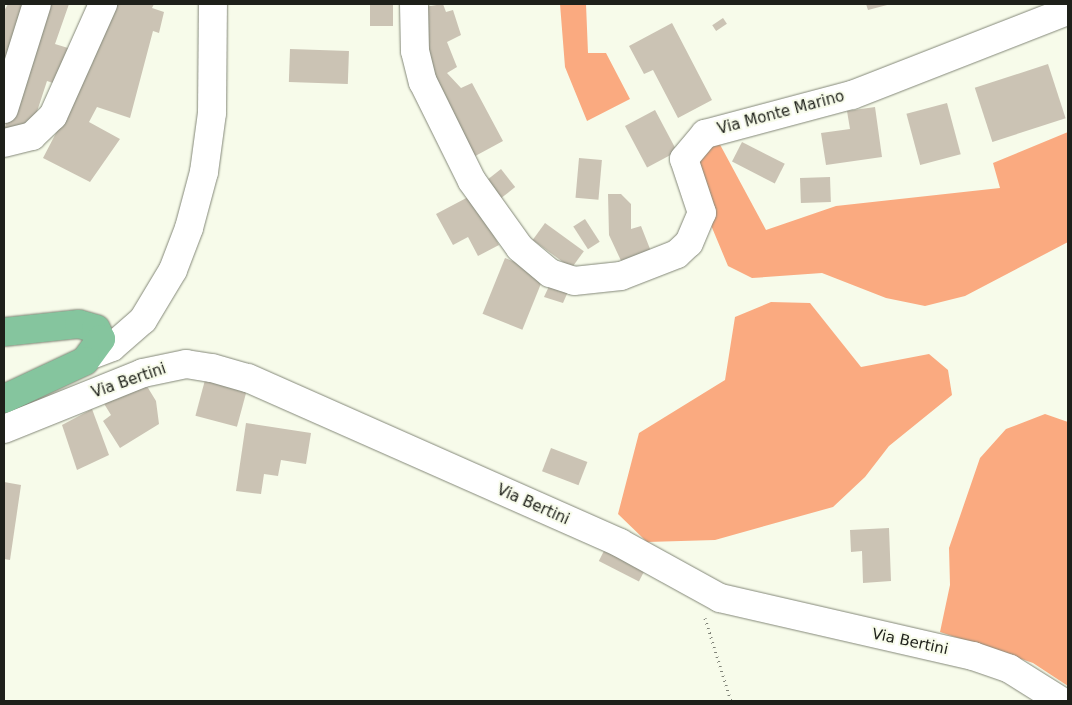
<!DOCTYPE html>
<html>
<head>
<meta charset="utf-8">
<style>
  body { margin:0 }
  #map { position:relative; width:1072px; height:705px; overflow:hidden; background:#f7fbea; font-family:"DejaVu Sans",sans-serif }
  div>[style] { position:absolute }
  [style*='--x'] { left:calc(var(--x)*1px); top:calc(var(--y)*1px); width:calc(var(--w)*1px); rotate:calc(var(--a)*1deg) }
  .forest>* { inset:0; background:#faaa80 }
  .building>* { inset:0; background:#cbc3b4; transform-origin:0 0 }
  .path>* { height:3px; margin-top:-1.5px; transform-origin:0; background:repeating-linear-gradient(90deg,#818479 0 1px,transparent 0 5px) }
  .roads { filter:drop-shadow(0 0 1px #848879) drop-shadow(0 0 1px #848879) }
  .minor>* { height:28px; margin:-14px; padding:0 14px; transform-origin:14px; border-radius:14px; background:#fff }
  .major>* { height:28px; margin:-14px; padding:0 14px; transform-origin:14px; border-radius:14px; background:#85c59e }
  span { translate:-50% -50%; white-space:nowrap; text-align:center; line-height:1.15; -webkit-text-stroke:4px #f7fbea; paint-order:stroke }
  .street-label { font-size:15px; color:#1e201a }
  .frame { position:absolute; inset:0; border:5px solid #1e201a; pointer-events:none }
</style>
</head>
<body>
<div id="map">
  <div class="forest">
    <div style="clip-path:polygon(560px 4px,586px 4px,588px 53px,606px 53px,630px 99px,587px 121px,565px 67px)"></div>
    <div style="clip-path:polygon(1068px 132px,1068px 242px,965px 296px,925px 306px,886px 298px,822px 273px,752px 278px,728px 266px,708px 218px,697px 144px,717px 139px,766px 230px,836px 206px,1000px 188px,993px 163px)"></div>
    <div style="clip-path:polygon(771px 302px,810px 303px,861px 367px,929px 354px,948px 370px,952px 395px,889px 446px,865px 477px,833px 507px,715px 540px,647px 542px,618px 514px,639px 433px,725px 380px,735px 317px)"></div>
    <div style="clip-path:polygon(1045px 414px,1068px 422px,1068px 686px,1033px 663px,940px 632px,950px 585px,949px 548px,980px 458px,1006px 429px)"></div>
  </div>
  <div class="building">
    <div style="clip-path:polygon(8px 4px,32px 4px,4px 96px,4px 11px)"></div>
    <div style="clip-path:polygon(42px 4px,69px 4px,55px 44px,68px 48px,56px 84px,47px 81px,31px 130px,4px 130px)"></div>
    <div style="clip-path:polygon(111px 4px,154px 4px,152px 8px,164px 12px,159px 33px,153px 31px,130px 118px,97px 107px,89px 122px,120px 139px,90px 182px,43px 158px,92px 64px)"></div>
    <div style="left:370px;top:4px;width:23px;height:22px"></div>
    <div style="clip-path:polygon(443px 4px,446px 12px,453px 10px,461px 35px,447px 42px,457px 67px,447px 73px,461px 88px,472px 83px,503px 141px,466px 161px,425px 74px,418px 8px)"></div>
    <div style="clip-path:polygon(866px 4px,891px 4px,868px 10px)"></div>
    <div style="left:723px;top:18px;width:7px;height:13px;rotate:56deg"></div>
    <div style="clip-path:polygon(672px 23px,712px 100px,678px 118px,653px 70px,644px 74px,629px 46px)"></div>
    <div style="left:290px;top:49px;width:59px;height:33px;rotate:2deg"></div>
    <div style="left:1048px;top:64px;width:57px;height:77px;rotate:72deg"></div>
    <div style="left:947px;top:103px;width:53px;height:42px;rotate:75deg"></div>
    <div style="clip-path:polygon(875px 107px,882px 157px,826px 165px,821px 133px,850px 129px,847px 111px)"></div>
    <div style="left:655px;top:110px;width:47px;height:34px;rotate:62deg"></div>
    <div style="left:742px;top:142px;width:48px;height:22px;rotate:27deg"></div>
    <div style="left:579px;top:158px;width:23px;height:40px;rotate:5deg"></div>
    <div style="left:501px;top:169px;width:23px;height:23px;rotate:52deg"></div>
    <div style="left:830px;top:177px;width:25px;height:30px;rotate:88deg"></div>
    <div style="clip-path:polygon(608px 194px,621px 194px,631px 204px,631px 229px,641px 226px,652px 254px,623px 265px,609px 235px)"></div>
    <div style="clip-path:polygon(472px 195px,499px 245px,478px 256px,468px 237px,453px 245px,436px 214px)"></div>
    <div style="left:585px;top:219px;width:27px;height:14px;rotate:57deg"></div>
    <div style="left:545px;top:223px;width:48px;height:21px;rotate:36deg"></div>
    <div style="left:505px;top:258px;width:43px;height:60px;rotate:22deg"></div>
    <div style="clip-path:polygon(551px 282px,570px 287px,563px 303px,544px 297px)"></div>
    <div style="clip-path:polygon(142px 378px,156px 401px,159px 424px,120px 448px,103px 421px,111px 415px,103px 402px)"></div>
    <div style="left:205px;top:380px;width:43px;height:37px;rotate:15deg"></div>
    <div style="clip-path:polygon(92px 409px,109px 455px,77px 470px,62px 425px)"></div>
    <div style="clip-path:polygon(246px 423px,311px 433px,306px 464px,281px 460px,278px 476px,264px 474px,261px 494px,236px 491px)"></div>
    <div style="left:551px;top:448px;width:39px;height:25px;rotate:21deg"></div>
    <div style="clip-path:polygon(4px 482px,21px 485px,10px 560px,4px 559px)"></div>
    <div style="clip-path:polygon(889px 528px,891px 581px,863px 583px,862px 551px,851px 552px,850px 530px)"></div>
    <div style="left:607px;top:545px;width:45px;height:18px;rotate:27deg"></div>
  </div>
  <div class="path">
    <div style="--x:705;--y:618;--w:87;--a:72.6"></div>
  </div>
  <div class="roads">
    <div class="minor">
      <div style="--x:414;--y:4;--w:47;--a:88.8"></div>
      <div style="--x:415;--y:51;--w:32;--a:76"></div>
      <div style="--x:423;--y:82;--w:110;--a:63.7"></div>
      <div style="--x:472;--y:181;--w:82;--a:54.4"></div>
      <div style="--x:520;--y:248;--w:39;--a:40"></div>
      <div style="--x:550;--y:273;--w:25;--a:18"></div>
      <div style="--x:574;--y:281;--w:47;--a:-6.1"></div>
      <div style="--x:621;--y:276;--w:60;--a:-21.4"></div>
      <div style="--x:677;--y:254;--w:16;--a:-43"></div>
      <div style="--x:689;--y:243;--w:33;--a:-67"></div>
      <div style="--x:702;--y:213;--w:57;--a:-108.4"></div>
      <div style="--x:684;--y:159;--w:33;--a:-50"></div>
      <div style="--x:705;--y:134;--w:152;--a:-14.9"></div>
      <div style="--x:852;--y:95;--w:232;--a:-21.3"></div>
      <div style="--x:4;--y:109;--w:110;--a:-72.6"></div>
      <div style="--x:4;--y:143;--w:29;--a:-14"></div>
      <div style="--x:32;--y:136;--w:29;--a:-44"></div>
      <div style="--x:53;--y:116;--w:123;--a:-65.9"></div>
      <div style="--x:94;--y:354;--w:19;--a:-21"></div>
      <div style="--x:112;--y:347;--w:41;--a:-41.1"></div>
      <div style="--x:143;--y:320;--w:58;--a:-59"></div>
      <div style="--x:173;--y:270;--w:45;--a:-69.1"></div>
      <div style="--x:189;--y:228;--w:58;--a:-75"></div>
      <div style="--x:204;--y:172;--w:60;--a:-82.3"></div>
      <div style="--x:212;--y:113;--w:109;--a:-89.5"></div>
      <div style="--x:4;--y:429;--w:150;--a:-21.9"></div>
      <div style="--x:143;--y:373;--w:44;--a:-11.8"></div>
      <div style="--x:186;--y:364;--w:26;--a:9"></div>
      <div style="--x:212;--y:368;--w:37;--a:16"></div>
      <div style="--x:248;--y:378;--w:407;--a:23.9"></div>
      <div style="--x:620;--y:543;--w:114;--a:28.8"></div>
      <div style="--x:720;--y:598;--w:260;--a:12.9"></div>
      <div style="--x:973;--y:656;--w:39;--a:19"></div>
      <div style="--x:1010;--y:669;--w:60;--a:32.1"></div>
    </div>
    <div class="major">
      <div style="--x:4;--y:332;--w:75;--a:-6.1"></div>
      <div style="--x:79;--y:324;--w:18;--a:16"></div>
      <div style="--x:96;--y:329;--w:11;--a:63"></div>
      <div style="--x:101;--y:339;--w:27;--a:126"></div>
      <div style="--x:85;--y:361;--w:89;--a:154.9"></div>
    </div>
  </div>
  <div class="street-label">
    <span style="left:781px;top:113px;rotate:-15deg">Via Monte Marino</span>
    <span style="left:129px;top:381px;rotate:-19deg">Via Bertini</span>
    <span style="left:533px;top:505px;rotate:24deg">Via Bertini</span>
    <span style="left:910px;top:642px;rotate:12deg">Via Bertini</span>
  </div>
  <div class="frame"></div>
</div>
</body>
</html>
